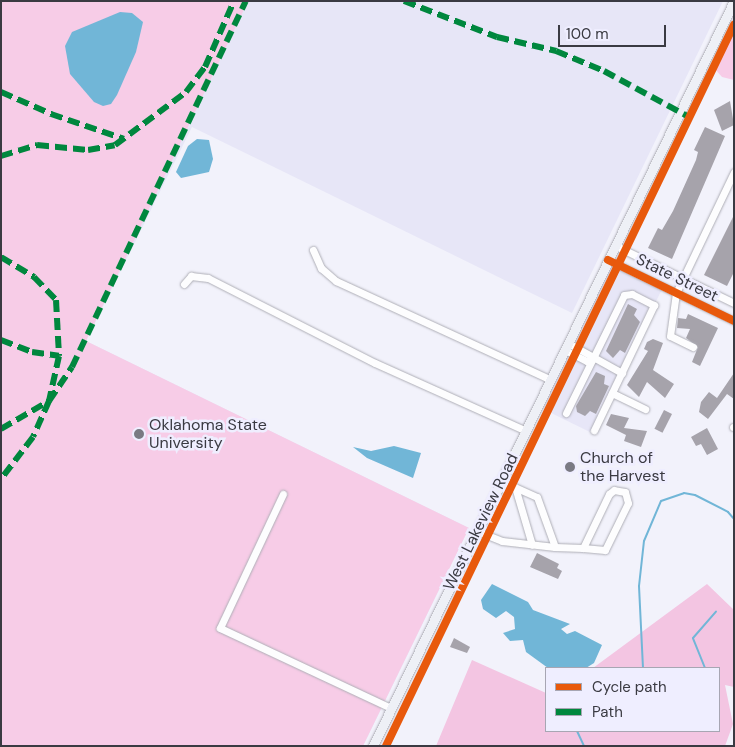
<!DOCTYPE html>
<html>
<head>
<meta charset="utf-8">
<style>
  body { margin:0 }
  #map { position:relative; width:735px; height:747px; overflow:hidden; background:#f2f2fb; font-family:"DM Sans",sans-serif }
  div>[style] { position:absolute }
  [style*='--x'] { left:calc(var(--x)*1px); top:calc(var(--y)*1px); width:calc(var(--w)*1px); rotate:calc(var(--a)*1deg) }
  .built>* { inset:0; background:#e7e6f7; transform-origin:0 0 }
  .green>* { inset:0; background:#f7cce7 }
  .forest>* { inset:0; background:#f3c5e2 }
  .water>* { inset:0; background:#71b6d7 }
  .stream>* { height:2px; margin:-1px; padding:0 1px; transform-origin:1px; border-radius:1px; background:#71b6d7 }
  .building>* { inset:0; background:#a6a3ab; transform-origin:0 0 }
  .roads { filter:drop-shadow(0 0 1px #aeaeb6) drop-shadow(0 0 1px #aeaeb6) }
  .minor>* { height:7px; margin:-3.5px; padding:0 3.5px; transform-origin:3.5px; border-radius:3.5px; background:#fdfdfe }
  .major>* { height:9px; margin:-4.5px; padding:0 4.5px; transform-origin:4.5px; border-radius:4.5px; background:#eef0f6 }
  .quiet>* { height:6px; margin-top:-3px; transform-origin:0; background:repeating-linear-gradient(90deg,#00873e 0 12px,transparent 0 18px) }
  .cycleway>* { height:8px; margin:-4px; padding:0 4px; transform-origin:4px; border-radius:4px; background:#e8590c }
  .dots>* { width:14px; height:14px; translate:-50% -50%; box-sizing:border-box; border:2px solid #efeeff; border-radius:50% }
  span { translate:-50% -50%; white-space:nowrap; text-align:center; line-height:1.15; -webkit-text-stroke:5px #efeeff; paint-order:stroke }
  .street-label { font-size:16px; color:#3a3a42 }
  .poi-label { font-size:16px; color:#3a3a42 }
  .left { translate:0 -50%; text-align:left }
  .frame { position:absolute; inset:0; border:2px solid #3a3a42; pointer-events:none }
  .legend { position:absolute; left:545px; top:667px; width:175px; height:65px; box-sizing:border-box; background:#efeeff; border:1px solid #a7a6b3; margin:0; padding:6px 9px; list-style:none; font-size:15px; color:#3a3a42 }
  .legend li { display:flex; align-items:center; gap:10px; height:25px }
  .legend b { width:25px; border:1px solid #a7a6b3 }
  .scale { position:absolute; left:558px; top:25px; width:108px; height:22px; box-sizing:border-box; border:2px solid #3a3a42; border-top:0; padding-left:6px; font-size:15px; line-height:18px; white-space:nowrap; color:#3a3a42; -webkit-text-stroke:4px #efeeff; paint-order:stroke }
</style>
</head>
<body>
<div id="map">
  <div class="built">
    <div style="clip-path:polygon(1px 1px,723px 1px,572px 313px,192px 127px,86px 341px,469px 528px,363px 746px,1px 746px)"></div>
    <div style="left:609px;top:261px;width:60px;height:162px;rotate:26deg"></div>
  </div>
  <div class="green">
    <div style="clip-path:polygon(1px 1px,248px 1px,86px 341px,469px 528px,363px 746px,1px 746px)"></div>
    <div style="clip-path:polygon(734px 27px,734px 80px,722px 77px,714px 68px)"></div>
  </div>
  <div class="forest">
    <div style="clip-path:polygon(707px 584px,734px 610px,734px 687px,725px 685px,733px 724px,725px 746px,436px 746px,472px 660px,546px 693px,546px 731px,719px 731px,719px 668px,593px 668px)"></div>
  </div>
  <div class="water">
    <div style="clip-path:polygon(120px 12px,132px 13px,143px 22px,136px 52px,117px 95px,111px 104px,103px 106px,94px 102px,70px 74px,65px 46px,72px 32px)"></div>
    <div style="clip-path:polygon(197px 139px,209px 140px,213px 159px,209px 172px,181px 178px,176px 172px,188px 146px)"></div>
    <div style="clip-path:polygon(394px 446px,421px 453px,413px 478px,367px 458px,353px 447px,371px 451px)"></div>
    <div style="clip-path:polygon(492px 584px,528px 602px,533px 610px,570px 624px,561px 629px,567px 634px,575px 631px,602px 645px,594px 663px,586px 668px,548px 668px,526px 652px,523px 640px,510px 641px,503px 633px,515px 629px,514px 617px,506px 611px,496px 618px,483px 609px,481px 600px)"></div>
  </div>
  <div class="stream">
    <div style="--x:643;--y:668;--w:82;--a:-92.8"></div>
    <div style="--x:639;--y:586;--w:45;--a:-83.7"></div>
    <div style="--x:644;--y:541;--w:43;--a:-67"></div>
    <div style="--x:661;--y:501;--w:24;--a:-19"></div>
    <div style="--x:684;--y:493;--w:11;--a:10"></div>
    <div style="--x:695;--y:495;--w:37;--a:27"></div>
    <div style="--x:728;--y:512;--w:9;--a:49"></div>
    <div style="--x:705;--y:668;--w:32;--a:-112"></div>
    <div style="--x:693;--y:638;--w:35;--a:-49"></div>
    <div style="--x:577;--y:731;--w:17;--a:65"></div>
  </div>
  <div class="building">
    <div style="clip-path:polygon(730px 101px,734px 125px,722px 131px,714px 110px)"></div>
    <div style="clip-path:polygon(705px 127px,725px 136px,672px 259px,648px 248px,658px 228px,662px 230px,673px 211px,696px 160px,698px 152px,694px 150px)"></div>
    <div style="clip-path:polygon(734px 215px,734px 272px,727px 286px,704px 275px)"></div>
    <div style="clip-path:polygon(628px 304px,637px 309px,634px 315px,640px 322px,625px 353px,620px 350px,613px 358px,606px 351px)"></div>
    <div style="clip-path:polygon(688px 314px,718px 328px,700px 366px,692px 362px,698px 347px,686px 338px,690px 329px,677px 328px,678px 318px,686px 319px)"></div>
    <div style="clip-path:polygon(653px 339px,663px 343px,653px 370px,674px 384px,665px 398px,647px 382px,639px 397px,627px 385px,648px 351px,644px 349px,647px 342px)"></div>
    <div style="clip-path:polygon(596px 372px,605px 376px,604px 384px,609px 386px,596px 414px,590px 411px,585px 416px,577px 412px,576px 406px)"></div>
    <div style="clip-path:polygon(734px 373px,734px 399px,727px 394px,708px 419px,699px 412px,701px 402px,709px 392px,717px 398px)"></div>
    <div style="left:664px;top:410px;width:9px;height:21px;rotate:27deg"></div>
    <div style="clip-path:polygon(611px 414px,629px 418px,624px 428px,647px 431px,641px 447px,624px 441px,626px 435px,606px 425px)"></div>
    <div style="clip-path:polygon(707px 428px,718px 449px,707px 455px,701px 444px,696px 446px,691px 437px)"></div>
    <div style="clip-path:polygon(537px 553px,559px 564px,557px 568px,562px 571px,558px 579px,530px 567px)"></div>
    <div style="clip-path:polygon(454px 638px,470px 647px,467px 653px,450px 647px)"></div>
  </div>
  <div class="roads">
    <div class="minor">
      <div style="--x:616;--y:246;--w:131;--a:25.8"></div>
      <div style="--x:313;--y:250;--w:20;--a:66"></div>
      <div style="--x:321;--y:268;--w:20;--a:41"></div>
      <div style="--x:336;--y:281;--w:237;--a:24.7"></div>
      <div style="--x:608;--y:260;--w:140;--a:25.8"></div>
      <div style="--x:184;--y:284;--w:11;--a:-49"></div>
      <div style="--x:191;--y:276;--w:17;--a:7"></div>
      <div style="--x:208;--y:278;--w:187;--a:27"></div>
      <div style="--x:375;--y:363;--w:166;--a:24.2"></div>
      <div style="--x:568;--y:343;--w:62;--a:29.1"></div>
      <div style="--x:693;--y:347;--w:25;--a:-154"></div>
      <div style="--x:670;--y:336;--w:43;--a:-82.1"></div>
      <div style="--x:676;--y:293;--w:134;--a:-64.4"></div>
      <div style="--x:565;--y:350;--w:25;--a:27"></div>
      <div style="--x:587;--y:361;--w:6;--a:-18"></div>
      <div style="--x:612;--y:393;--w:37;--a:26"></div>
      <div style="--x:566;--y:413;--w:131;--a:-63.8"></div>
      <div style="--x:624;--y:295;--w:8;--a:-7"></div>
      <div style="--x:632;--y:294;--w:25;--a:27"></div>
      <div style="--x:654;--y:305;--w:139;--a:115.6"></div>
      <div style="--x:733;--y:427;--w:1;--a:0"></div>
      <div style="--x:501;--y:481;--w:39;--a:24"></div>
      <div style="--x:537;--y:497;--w:53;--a:70.2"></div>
      <div style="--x:515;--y:487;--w:60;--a:73.7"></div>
      <div style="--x:283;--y:494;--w:148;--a:115.2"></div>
      <div style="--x:220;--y:628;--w:189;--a:25.1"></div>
      <div style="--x:477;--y:531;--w:27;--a:22"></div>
      <div style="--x:502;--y:541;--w:53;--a:6.5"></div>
      <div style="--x:555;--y:547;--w:28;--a:2"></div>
      <div style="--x:583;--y:548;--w:22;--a:5"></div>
      <div style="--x:605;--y:550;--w:52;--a:-63.9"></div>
      <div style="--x:628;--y:503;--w:11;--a:-105"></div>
      <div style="--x:625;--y:492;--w:11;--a:-170"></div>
      <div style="--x:614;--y:490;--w:6;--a:141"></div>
      <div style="--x:609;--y:494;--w:60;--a:115.7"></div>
    </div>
    <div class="major">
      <div style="--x:373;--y:746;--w:828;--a:-64.15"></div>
    </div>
  </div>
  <div class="quiet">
    <div style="--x:404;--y:1;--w:100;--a:21.2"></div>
    <div style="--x:497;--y:37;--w:61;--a:13.3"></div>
    <div style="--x:556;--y:51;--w:52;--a:22.6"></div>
    <div style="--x:604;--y:71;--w:97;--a:28.4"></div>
    <div style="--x:1;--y:92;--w:55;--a:23.7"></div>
    <div style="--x:51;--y:114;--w:77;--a:18.9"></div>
    <div style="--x:1;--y:156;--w:38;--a:-17"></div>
    <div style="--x:37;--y:145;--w:51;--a:5.6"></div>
    <div style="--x:88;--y:150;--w:27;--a:-10"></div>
    <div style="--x:115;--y:145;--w:89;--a:-36.7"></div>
    <div style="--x:186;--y:92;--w:31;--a:-53"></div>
    <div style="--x:205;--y:67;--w:72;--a:-66.3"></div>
    <div style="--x:1;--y:257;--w:39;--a:31"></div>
    <div style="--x:34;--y:277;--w:32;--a:46"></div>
    <div style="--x:56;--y:300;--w:56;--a:86.9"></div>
    <div style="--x:59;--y:356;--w:46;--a:102.5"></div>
    <div style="--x:49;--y:401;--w:39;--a:114"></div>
    <div style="--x:33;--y:437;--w:53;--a:127.3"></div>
    <div style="--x:1;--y:340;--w:33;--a:21"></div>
    <div style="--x:32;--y:352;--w:27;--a:8"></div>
    <div style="--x:1;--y:429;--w:56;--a:-30.3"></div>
    <div style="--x:49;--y:401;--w:41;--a:-55.9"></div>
    <div style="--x:72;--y:367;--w:405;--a:-64.6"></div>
  </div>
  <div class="cycleway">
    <div style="--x:608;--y:260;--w:140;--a:25.8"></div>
    <div style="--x:386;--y:746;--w:801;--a:-64.24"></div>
  </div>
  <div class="dots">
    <div style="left:139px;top:434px;background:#7a7a83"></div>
    <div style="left:570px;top:467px;background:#7a7a83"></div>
  </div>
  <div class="street-label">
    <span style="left:677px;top:278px;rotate:26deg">State Street</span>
    <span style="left:481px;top:522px;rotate:-64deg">West Lakeview Road</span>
  </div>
  <div class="poi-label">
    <span class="left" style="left:149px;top:434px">Oklahoma State<br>University</span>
    <span class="left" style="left:580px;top:467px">Church of<br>the Harvest</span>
  </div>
  <div class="frame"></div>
  <ul class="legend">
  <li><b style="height:6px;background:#e8590c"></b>Cycle path</li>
  <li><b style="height:6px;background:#00873e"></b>Path</li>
  </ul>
  <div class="scale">100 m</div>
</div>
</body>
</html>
